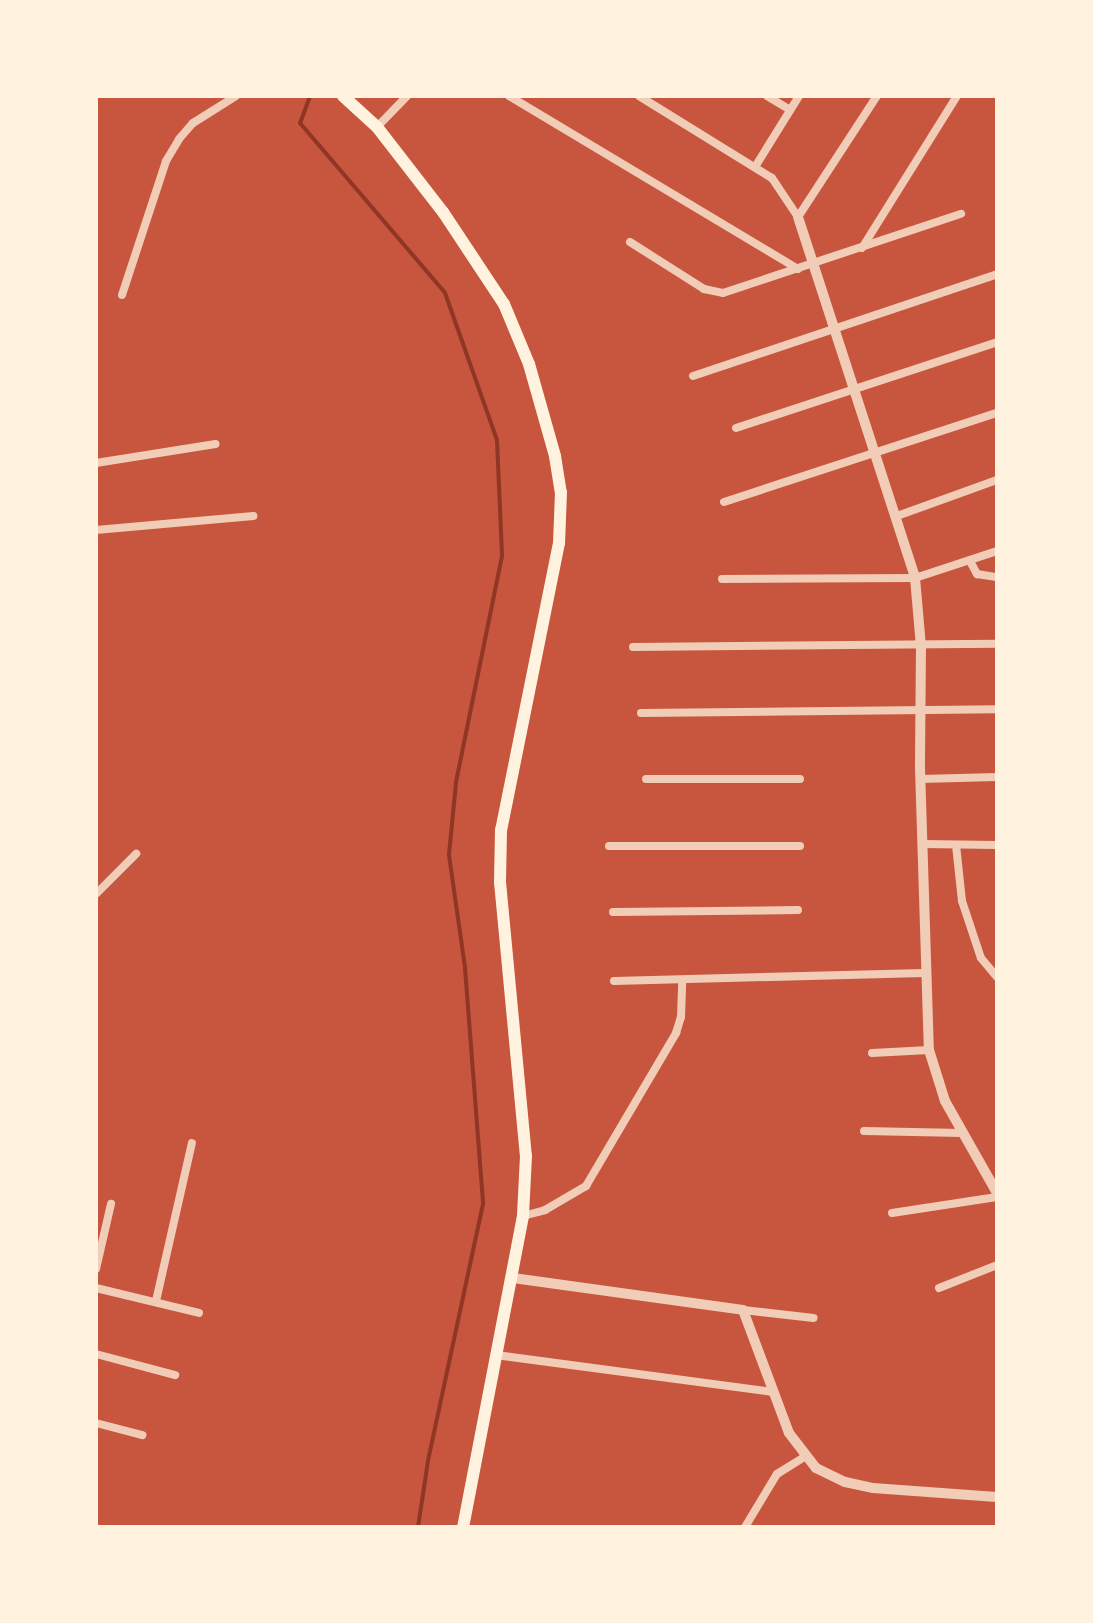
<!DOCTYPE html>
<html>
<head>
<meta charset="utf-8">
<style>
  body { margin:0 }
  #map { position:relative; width:1093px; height:1623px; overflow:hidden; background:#c8553d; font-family:Roboto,sans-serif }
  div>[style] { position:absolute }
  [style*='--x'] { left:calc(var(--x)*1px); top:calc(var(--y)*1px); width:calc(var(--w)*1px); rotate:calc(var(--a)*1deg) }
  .stream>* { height:4px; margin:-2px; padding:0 2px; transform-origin:2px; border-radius:2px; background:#8f3625 }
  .minor>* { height:8px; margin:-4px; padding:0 4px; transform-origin:4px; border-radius:4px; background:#f1ccb7 }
  .tertiary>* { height:10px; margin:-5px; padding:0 5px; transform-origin:5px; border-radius:5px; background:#f1ccb7 }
  .secondary>* { height:12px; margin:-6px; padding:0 6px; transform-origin:6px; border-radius:6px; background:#fff3e0 }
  span { translate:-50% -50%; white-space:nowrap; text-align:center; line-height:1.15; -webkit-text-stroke:7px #fff3e0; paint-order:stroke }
  .frame { position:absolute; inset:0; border:98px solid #fff3e0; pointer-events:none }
</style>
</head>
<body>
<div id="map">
  <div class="stream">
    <div style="--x:310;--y:96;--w:29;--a:110"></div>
    <div style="--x:300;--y:123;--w:223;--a:49.5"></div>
    <div style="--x:445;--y:293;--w:156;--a:70.5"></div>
    <div style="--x:497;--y:440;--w:116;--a:87.5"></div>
    <div style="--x:502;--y:556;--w:232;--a:101.5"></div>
    <div style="--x:456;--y:783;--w:72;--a:95.6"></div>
    <div style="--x:449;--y:855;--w:114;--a:81.9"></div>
    <div style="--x:465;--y:968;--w:237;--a:85.6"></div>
    <div style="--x:483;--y:1204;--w:263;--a:102.1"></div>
    <div style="--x:428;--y:1461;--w:67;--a:98.6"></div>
  </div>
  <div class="minor">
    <div style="--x:509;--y:96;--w:337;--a:30.9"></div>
    <div style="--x:639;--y:96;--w:156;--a:31.7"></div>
    <div style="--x:772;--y:178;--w:47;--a:56.3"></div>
    <div style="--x:798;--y:217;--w:145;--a:-56.9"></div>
    <div style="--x:767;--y:96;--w:27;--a:31"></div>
    <div style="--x:377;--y:127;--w:43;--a:-45.9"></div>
    <div style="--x:755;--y:167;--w:84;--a:-58.2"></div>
    <div style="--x:630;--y:242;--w:88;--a:32.4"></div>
    <div style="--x:704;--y:289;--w:19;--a:12"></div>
    <div style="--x:723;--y:293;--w:251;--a:-18.4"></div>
    <div style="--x:862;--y:248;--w:179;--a:-58"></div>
    <div style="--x:122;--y:295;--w:141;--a:-71.8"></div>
    <div style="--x:166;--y:161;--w:26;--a:-59"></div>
    <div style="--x:179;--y:139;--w:21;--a:-49"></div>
    <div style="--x:193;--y:123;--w:51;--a:-32.1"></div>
    <div style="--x:693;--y:376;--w:321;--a:-18.5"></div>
    <div style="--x:736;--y:428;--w:275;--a:-18.2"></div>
    <div style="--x:96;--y:463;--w:121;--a:-9"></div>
    <div style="--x:724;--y:502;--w:287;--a:-18.1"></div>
    <div style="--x:897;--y:516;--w:106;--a:-19.8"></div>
    <div style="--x:96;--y:530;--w:158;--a:-5.1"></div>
    <div style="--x:970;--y:561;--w:15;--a:62"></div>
    <div style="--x:977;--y:574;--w:20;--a:9"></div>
    <div style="--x:722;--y:579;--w:193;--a:-0.3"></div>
    <div style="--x:915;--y:578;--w:86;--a:-18.2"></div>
    <div style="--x:633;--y:647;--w:364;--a:-0.5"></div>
    <div style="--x:641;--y:713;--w:356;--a:-0.6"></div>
    <div style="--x:646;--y:779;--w:154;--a:0"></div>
    <div style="--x:920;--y:779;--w:77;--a:-1.5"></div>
    <div style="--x:923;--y:844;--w:74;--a:0.8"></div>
    <div style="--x:956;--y:845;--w:56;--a:83.9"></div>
    <div style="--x:962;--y:901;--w:60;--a:71.6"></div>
    <div style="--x:981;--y:958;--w:25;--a:50"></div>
    <div style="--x:609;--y:846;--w:191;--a:0"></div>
    <div style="--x:96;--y:894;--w:57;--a:-45"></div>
    <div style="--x:613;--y:912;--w:185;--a:-0.6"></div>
    <div style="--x:614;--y:981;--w:310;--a:-1.5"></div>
    <div style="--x:872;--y:1053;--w:57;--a:-3"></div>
    <div style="--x:864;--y:1131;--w:98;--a:1.2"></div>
    <div style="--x:892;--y:1213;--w:106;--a:-8.7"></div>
    <div style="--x:523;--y:1216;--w:23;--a:-15"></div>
    <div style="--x:545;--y:1210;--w:48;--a:-30.3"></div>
    <div style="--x:586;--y:1186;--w:178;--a:-59.5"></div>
    <div style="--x:676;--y:1033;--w:17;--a:-73"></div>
    <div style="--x:681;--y:1017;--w:37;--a:-88"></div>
    <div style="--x:96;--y:1269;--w:67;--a:-77"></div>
    <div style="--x:96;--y:1288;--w:106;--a:13.6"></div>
    <div style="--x:939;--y:1288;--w:62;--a:-21.6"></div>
    <div style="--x:156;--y:1301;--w:162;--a:-77.2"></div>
    <div style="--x:743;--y:1310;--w:71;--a:6.4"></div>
    <div style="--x:96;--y:1354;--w:82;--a:14.9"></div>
    <div style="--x:496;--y:1355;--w:278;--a:7.6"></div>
    <div style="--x:96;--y:1423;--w:48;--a:14.6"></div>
    <div style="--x:745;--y:1527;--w:62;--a:-58.9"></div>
    <div style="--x:777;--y:1474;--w:32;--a:-32"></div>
  </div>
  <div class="tertiary">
    <div style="--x:798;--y:217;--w:379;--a:72"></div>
    <div style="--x:915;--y:578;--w:68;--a:85"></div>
    <div style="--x:921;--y:646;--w:122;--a:90.5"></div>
    <div style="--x:920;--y:768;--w:282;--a:88.2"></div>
    <div style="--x:929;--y:1050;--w:53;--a:72.6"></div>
    <div style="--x:945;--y:1101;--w:106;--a:60.5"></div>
    <div style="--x:513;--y:1278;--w:232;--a:7.9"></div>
    <div style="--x:743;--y:1310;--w:131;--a:69.5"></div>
    <div style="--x:789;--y:1433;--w:44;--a:52.4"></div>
    <div style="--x:816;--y:1468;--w:32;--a:26"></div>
    <div style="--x:845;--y:1482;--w:29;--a:12"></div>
    <div style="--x:873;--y:1488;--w:124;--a:4.2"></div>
  </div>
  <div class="secondary">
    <div style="--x:343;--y:96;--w:46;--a:42.4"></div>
    <div style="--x:377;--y:127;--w:108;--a:52.2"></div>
    <div style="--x:443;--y:212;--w:110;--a:56.5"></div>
    <div style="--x:504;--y:304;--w:65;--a:67.4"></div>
    <div style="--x:529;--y:364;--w:96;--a:74.2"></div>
    <div style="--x:555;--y:456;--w:36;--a:81"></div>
    <div style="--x:561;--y:492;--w:51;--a:92.2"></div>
    <div style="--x:559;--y:543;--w:293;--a:101.4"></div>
    <div style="--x:501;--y:830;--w:52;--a:91.1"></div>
    <div style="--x:500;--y:882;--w:275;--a:84.6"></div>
    <div style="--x:526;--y:1156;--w:60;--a:92.9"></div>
    <div style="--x:523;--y:1216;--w:317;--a:100.9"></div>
  </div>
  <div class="frame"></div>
</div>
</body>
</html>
